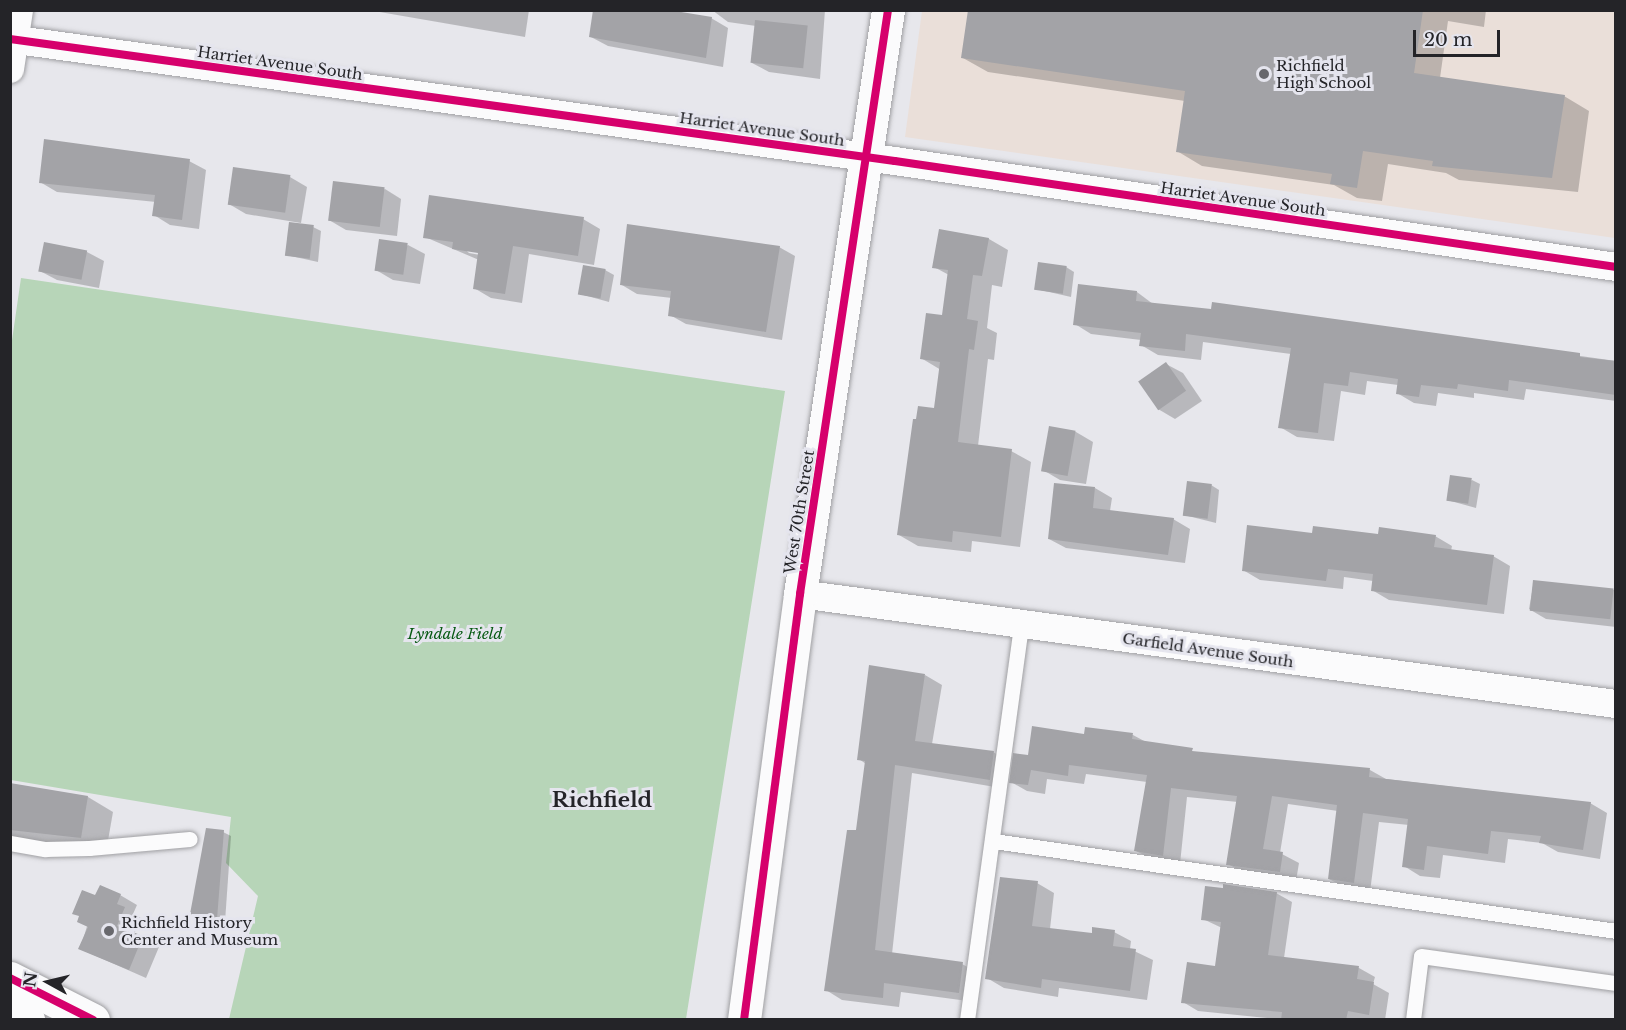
<!DOCTYPE html>
<html>
<head>
<meta charset="utf-8">
<style>
  body { margin:0 }
  #map { position:relative; width:1626px; height:1030px; overflow:hidden; background:#e7e7ec; font-family:"Libre Baskerville",serif }
  div>[style] { position:absolute }
  [style*='--x'] { left:calc(var(--x)*1px); top:calc(var(--y)*1px); width:calc(var(--w)*1px); rotate:calc(var(--a)*1deg) }
  .education>* { inset:0; background:#eadfd9 }
  .green>* { inset:0; background:#b7d5b8 }
  .shadow>* { inset:0; background:#0003 }
  .building>* { inset:0; background:#a3a3a7; transform-origin:0 0 }
  .roads { filter:drop-shadow(0 0 2px #a0a0a3) drop-shadow(0 0 2px #a0a0a3) }
  .lane>* { height:15px; margin:-7.5px; padding:0 7.5px; transform-origin:7.5px; border-radius:7.5px; background:#fbfbfc }
  .street>* { height:28px; margin:-14px; padding:0 14px; transform-origin:14px; border-radius:14px; background:#fbfbfc }
  .secondary>* { height:33px; margin:-16.5px; padding:0 16.5px; transform-origin:16.5px; border-radius:16.5px; background:#fbfbfc }
  .cycleway>* { height:8px; margin:-4px; padding:0 4px; transform-origin:4px; border-radius:4px; background:#d6006c }
  .dots>* { width:16px; height:16px; translate:-50% -50%; box-sizing:border-box; border:3px solid #e5e5ee; border-radius:50% }
  span { translate:-50% -50%; white-space:nowrap; text-align:center; line-height:1.15; -webkit-text-stroke:6px #e5e5ee; paint-order:stroke }
  .street-label { font-size:15px; color:#242428 }
  .poi-label { font-size:15px; color:#242428 }
  .left { translate:0 -50%; text-align:left }
  .park-label { font-size:15px; color:#075a13; font-style:italic }
  .district-label { font-size:21px; color:#242428; font-weight:700 }
  .frame { position:absolute; inset:0; border:12px solid #242428; pointer-events:none }
  .north { position:absolute; left:18px; top:952px; width:60px; height:60px; -webkit-text-stroke:4px #e5e5ee; paint-order:stroke; rotate:278deg; font-size:16px; font-weight:700; line-height:24px; text-align:center; color:#242428 }
  .north::after { content:''; display:block; margin:auto; width:21px; height:27px; background:#242428; clip-path:polygon(50% 0,100% 100%,50% 72%,0 100%) }
  .scale { position:absolute; left:1413px; top:30px; width:87px; height:27px; box-sizing:border-box; border:3px solid #242428; border-top:0; padding-left:8px; font-size:18px; line-height:21px; white-space:nowrap; color:#242428; -webkit-text-stroke:4px #e5e5ee; paint-order:stroke }
</style>
</head>
<body>
<div id="map">
  <div class="education">
    <div style="clip-path:polygon(922px 11px,1615px 11px,1615px 238px,905px 137px)"></div>
  </div>
  <div class="green">
    <div style="clip-path:polygon(21px 278px,785px 391px,686px 1019px,229px 1019px,258px 896px,226px 863px,231px 817px,11px 780px,10px 354px)"></div>
  </div>
  <div class="shadow">
    <div style="clip-path:polygon(368px 10px,529px 10px,525px 37px)"></div>
    <div style="clip-path:polygon(712px 10px,825px 10px,820px 79px,769px 72px,752px 63px,756px 26px,728px 22px)"></div>
    <div style="clip-path:polygon(970px 10px,1486px 10px,1484px 27px,1448px 21px,1440px 78px,1564px 96px,1589px 111px,1578px 192px,1459px 180px,1446px 173px,1388px 164px,1382px 201px,1357px 198px,1334px 185px,1202px 166px,1177px 151px,1185px 101px,988px 72px,963px 58px)"></div>
    <div style="clip-path:polygon(711px 18px,728px 28px,723px 67px,608px 46px,591px 37px)"></div>
    <div style="clip-path:polygon(189px 161px,206px 170px,199px 229px,170px 225px,154px 215px,156px 202px,57px 192px,40px 182px)"></div>
    <div style="clip-path:polygon(235px 168px,290px 177px,307px 187px,301px 223px,246px 214px,229px 204px)"></div>
    <div style="clip-path:polygon(385px 189px,401px 199px,397px 236px,346px 230px,329px 220px)"></div>
    <div style="clip-path:polygon(evenodd,583px 219px,600px 229px,594px 265px,529px 254px,522px 303px,491px 298px,474px 288px,479px 260px,425px 237px,583px 219px,466px 250px,486px 253px,486px 256px,469px 253px,466px 250px)"></div>
    <div style="clip-path:polygon(313px 227px,321px 231px,318px 262px,286px 255px)"></div>
    <div style="clip-path:polygon(940px 231px,989px 239px,1008px 250px,1002px 287px,992px 285px,987px 328px,997px 333px,994px 360px,988px 359px,978px 446px,1011px 451px,1031px 462px,1020px 547px,972px 541px,971px 552px,918px 546px,899px 535px,936px 410px,941px 370px,921px 358px,943px 317px,949px 275px,934px 267px)"></div>
    <div style="clip-path:polygon(408px 245px,425px 254px,420px 284px,393px 280px,376px 270px)"></div>
    <div style="clip-path:polygon(779px 247px,795px 256px,782px 340px,686px 324px,670px 315px,672px 298px,637px 294px,622px 285px)"></div>
    <div style="clip-path:polygon(87px 252px,104px 261px,99px 288px,57px 280px,40px 271px)"></div>
    <div style="clip-path:polygon(1066px 267px,1074px 272px,1071px 297px,1036px 289px)"></div>
    <div style="clip-path:polygon(605px 270px,614px 275px,609px 302px,580px 294px)"></div>
    <div style="clip-path:polygon(1137px 292px,1153px 304px,1212px 311px,1213px 304px,1616px 361px,1616px 401px,1526px 389px,1524px 400px,1474px 393px,1474px 398px,1438px 393px,1436px 406px,1414px 403px,1397px 393px,1398px 385px,1367px 381px,1365px 395px,1341px 391px,1334px 441px,1297px 437px,1280px 427px,1291px 354px,1203px 342px,1201px 360px,1158px 355px,1141px 345px,1141px 340px,1091px 334px,1075px 324px)"></div>
    <div style="clip-path:polygon(1166px 364px,1183px 373px,1202px 401px,1175px 419px,1158px 409px)"></div>
    <div style="clip-path:polygon(1050px 428px,1076px 432px,1093px 442px,1086px 484px,1060px 480px,1043px 470px)"></div>
    <div style="clip-path:polygon(1472px 480px,1480px 484px,1476px 508px,1447px 500px)"></div>
    <div style="clip-path:polygon(1211px 485px,1219px 490px,1216px 523px,1184px 515px)"></div>
    <div style="clip-path:polygon(1095px 488px,1112px 498px,1110px 511px,1173px 519px,1190px 529px,1185px 563px,1066px 548px,1049px 539px)"></div>
    <div style="clip-path:polygon(1313px 535px,1435px 536px,1452px 546px,1451px 551px,1493px 556px,1510px 566px,1504px 614px,1389px 600px,1372px 590px,1373px 581px,1344px 577px,1343px 589px,1260px 580px,1243px 570px)"></div>
    <div style="clip-path:polygon(1534px 581px,1614px 590px,1616px 627px,1546px 619px,1529px 609px)"></div>
    <div style="clip-path:polygon(925px 675px,942px 685px,932px 744px,993px 752px,1010px 762px,1007px 789px,912px 773px,892px 954px,962px 964px,979px 973px,975px 1002px,901px 992px,899px 1007px,842px 1000px,826px 990px,857px 832px,866px 764px,859px 759px)"></div>
    <div style="clip-path:polygon(1133px 735px,1146px 742px,1198px 753px,1370px 770px,1386px 779px,1590px 803px,1607px 813px,1600px 859px,1558px 852px,1542px 843px,1508px 839px,1505px 863px,1443px 855px,1440px 878px,1420px 876px,1404px 866px,1409px 825px,1379px 822px,1370px 892px,1346px 888px,1329px 879px,1338px 811px,1288px 804px,1280px 853px,1299px 863px,1296px 881px,1244px 873px,1228px 864px,1238px 802px,1187px 797px,1180px 864px,1153px 860px,1136px 851px,1147px 782px,1086px 774px,1084px 784px,1047px 779px,1045px 794px,1027px 791px,1011px 782px,1029px 757px,1085px 736px)"></div>
    <div style="clip-path:polygon(10px 784px,88px 797px,113px 812px,106px 852px,10px 837px)"></div>
    <div style="clip-path:polygon(223px 832px,231px 836px,225px 922px,192px 913px)"></div>
    <div style="clip-path:polygon(1037px 883px,1054px 893px,1050px 929px,1093px 935px,1114px 932px,1131px 941px,1130px 949px,1153px 960px,1147px 1000px,1059px 988px,1058px 997px,1004px 988px,987px 978px)"></div>
    <div style="clip-path:polygon(1276px 893px,1292px 902px,1284px 958px,1359px 968px,1375px 977px,1373px 984px,1389px 993px,1385px 1020px,1286px 1020px,1198px 1011px,1183px 1002px,1216px 968px,1222px 928px,1203px 919px)"></div>
    <div style="clip-path:polygon(120px 895px,137px 905px,133px 914px,141px 918px,134px 934px,159px 947px,146px 978px,80px 949px,96px 897px)"></div>
  </div>
  <div class="building">
    <div style="clip-path:polygon(593px 10px,669px 10px,712px 17px,706px 58px,589px 37px)"></div>
    <div style="clip-path:polygon(968px 10px,1423px 10px,1414px 73px,1565px 95px,1552px 178px,1432px 166px,1433px 161px,1363px 151px,1357px 188px,1330px 184px,1332px 174px,1176px 152px,1185px 91px,961px 58px)"></div>
    <div style="left:755px;top:20px;width:53px;height:43px;rotate:6deg"></div>
    <div style="clip-path:polygon(44px 139px,190px 159px,182px 220px,152px 216px,155px 195px,39px 183px)"></div>
    <div style="left:233px;top:167px;width:58px;height:38px;rotate:8deg"></div>
    <div style="left:333px;top:181px;width:52px;height:40px;rotate:7deg"></div>
    <div style="clip-path:polygon(429px 195px,584px 217px,578px 256px,513px 246px,505px 294px,473px 289px,478px 253px,452px 249px,453px 242px,423px 238px)"></div>
    <div style="left:289px;top:222px;width:25px;height:34px;rotate:7deg"></div>
    <div style="clip-path:polygon(627px 224px,780px 246px,766px 332px,668px 316px,671px 291px,620px 285px)"></div>
    <div style="clip-path:polygon(939px 229px,989px 238px,982px 276px,973px 275px,967px 319px,978px 321px,974px 350px,969px 349px,958px 442px,1012px 449px,1001px 537px,953px 531px,952px 542px,897px 535px,913px 419px,916px 419px,918px 406px,934px 408px,940px 362px,920px 359px,926px 313px,942px 315px,948px 270px,932px 268px)"></div>
    <div style="left:379px;top:239px;width:29px;height:32px;rotate:8deg"></div>
    <div style="left:44px;top:242px;width:44px;height:30px;rotate:11deg"></div>
    <div style="left:1038px;top:262px;width:29px;height:28px;rotate:8deg"></div>
    <div style="left:583px;top:265px;width:23px;height:30px;rotate:10deg"></div>
    <div style="clip-path:polygon(1078px 284px,1137px 291px,1136px 301px,1211px 309px,1212px 302px,1580px 353px,1580px 357px,1616px 361px,1616px 395px,1509px 380px,1508px 391px,1458px 384px,1457px 389px,1421px 385px,1419px 397px,1396px 394px,1398px 379px,1350px 372px,1348px 386px,1324px 383px,1318px 433px,1278px 428px,1291px 348px,1186px 334px,1185px 351px,1139px 346px,1141px 333px,1073px 325px)"></div>
    <div style="left:1166px;top:362px;width:35px;height:34px;rotate:55deg"></div>
    <div style="left:1049px;top:426px;width:27px;height:46px;rotate:10deg"></div>
    <div style="left:1450px;top:475px;width:22px;height:26px;rotate:8deg"></div>
    <div style="left:1187px;top:481px;width:25px;height:35px;rotate:7deg"></div>
    <div style="clip-path:polygon(1054px 483px,1095px 487px,1093px 508px,1174px 518px,1168px 555px,1048px 539px)"></div>
    <div style="clip-path:polygon(1247px 525px,1312px 533px,1313px 526px,1378px 534px,1379px 527px,1436px 535px,1434px 547px,1494px 555px,1487px 605px,1371px 591px,1373px 574px,1328px 569px,1326px 581px,1242px 571px)"></div>
    <div style="left:1533px;top:580px;width:81px;height:31px;rotate:6deg"></div>
    <div style="clip-path:polygon(869px 665px,925px 674px,915px 741px,994px 751px,990px 780px,895px 765px,875px 950px,963px 962px,959px 993px,884px 983px,883px 998px,824px 991px,847px 830px,856px 830px,865px 761px,857px 760px)"></div>
    <div style="clip-path:polygon(1032px 726px,1084px 734px,1085px 727px,1133px 733px,1132px 739px,1193px 748px,1192px 751px,1370px 768px,1369px 777px,1591px 802px,1583px 850px,1539px 843px,1541px 836px,1491px 831px,1488px 854px,1427px 846px,1424px 870px,1402px 867px,1408px 819px,1363px 813px,1354px 883px,1328px 879px,1337px 805px,1272px 796px,1263px 849px,1283px 852px,1280px 872px,1226px 865px,1237px 796px,1171px 788px,1163px 856px,1134px 851px,1147px 775px,1069px 765px,1068px 776px,1031px 770px,1028px 785px,1009px 783px,1013px 753px,1028px 755px)"></div>
    <div style="clip-path:polygon(10px 783px,88px 796px,81px 838px,10px 830px)"></div>
    <div style="clip-path:polygon(206px 828px,224px 830px,217px 919px,190px 914px)"></div>
    <div style="clip-path:polygon(1000px 877px,1038px 881px,1032px 926px,1092px 933px,1092px 927px,1115px 930px,1113px 946px,1136px 949px,1130px 991px,1042px 979px,1041px 988px,985px 979px)"></div>
    <div style="clip-path:polygon(1223px 884px,1277px 892px,1268px 955px,1359px 966px,1357px 979px,1374px 982px,1369px 1015px,1348px 1011px,1346px 1020px,1281px 1020px,1282px 1012px,1181px 1003px,1187px 962px,1215px 966px,1221px 922px,1201px 920px,1205px 886px,1223px 888px)"></div>
    <div style="clip-path:polygon(100px 885px,121px 894px,117px 904px,125px 907px,117px 926px,143px 936px,129px 970px,78px 949px,88px 927px,77px 922px,79px 916px,72px 914px,82px 890px,95px 895px)"></div>
  </div>
  <div class="roads">
    <div class="lane">
      <div style="--x:994;--y:841;--w:628;--a:8.23"></div>
      <div style="--x:10;--y:843;--w:36;--a:10"></div>
      <div style="--x:45;--y:849;--w:44;--a:-1.3"></div>
      <div style="--x:89;--y:848;--w:101;--a:-5.1"></div>
      <div style="--x:967;--y:1020;--w:400;--a:-82.2"></div>
      <div style="--x:1413;--y:1020;--w:64;--a:-82.9"></div>
      <div style="--x:1421;--y:956;--w:197;--a:7.9"></div>
    </div>
    <div class="street">
      <div style="--x:10;--y:39;--w:893;--a:7.85"></div>
      <div style="--x:895;--y:161;--w:729;--a:8.36"></div>
      <div style="--x:10;--y:69;--w:60;--a:-81.3"></div>
      <div style="--x:800;--y:594;--w:823;--a:7.68"></div>
    </div>
    <div class="secondary">
      <div style="--x:10;--y:978;--w:93;--a:26.8"></div>
      <div style="--x:10;--y:1012;--w:20;--a:24"></div>
      <div style="--x:744;--y:1020;--w:430;--a:-82.5"></div>
      <div style="--x:800;--y:594;--w:591;--a:-81.43"></div>
    </div>
  </div>
  <div class="cycleway">
    <div style="--x:10;--y:39;--w:893;--a:7.85"></div>
    <div style="--x:895;--y:161;--w:729;--a:8.36"></div>
    <div style="--x:10;--y:978;--w:93;--a:26.8"></div>
    <div style="--x:744;--y:1020;--w:430;--a:-82.5"></div>
    <div style="--x:800;--y:594;--w:591;--a:-81.43"></div>
  </div>
  <div class="dots">
    <div style="left:1264px;top:74px;background:#68686d"></div>
    <div style="left:109px;top:931px;background:#68686d"></div>
  </div>
  <div class="street-label">
    <span style="left:280px;top:63px;rotate:8deg">Harriet Avenue South</span>
    <span style="left:762px;top:129px;rotate:8deg">Harriet Avenue South</span>
    <span style="left:1243px;top:199px;rotate:8deg">Harriet Avenue South</span>
    <span style="left:799px;top:512px;rotate:-81deg">West 70th Street</span>
    <span style="left:1208px;top:650px;rotate:8deg">Garfield Avenue South</span>
  </div>
  <div class="poi-label">
    <span class="left" style="left:1276px;top:74px">Richfield<br>High School</span>
    <span class="left" style="left:121px;top:931px">Richfield History<br>Center and Museum</span>
  </div>
  <div class="park-label">
    <span style="left:455px;top:634px">Lyndale Field</span>
  </div>
  <div class="district-label">
    <span style="left:602px;top:800px">Richfield</span>
  </div>
  <div class="frame"></div>
  <div class="north">N</div>
  <div class="scale">20 m</div>
</div>
</body>
</html>
